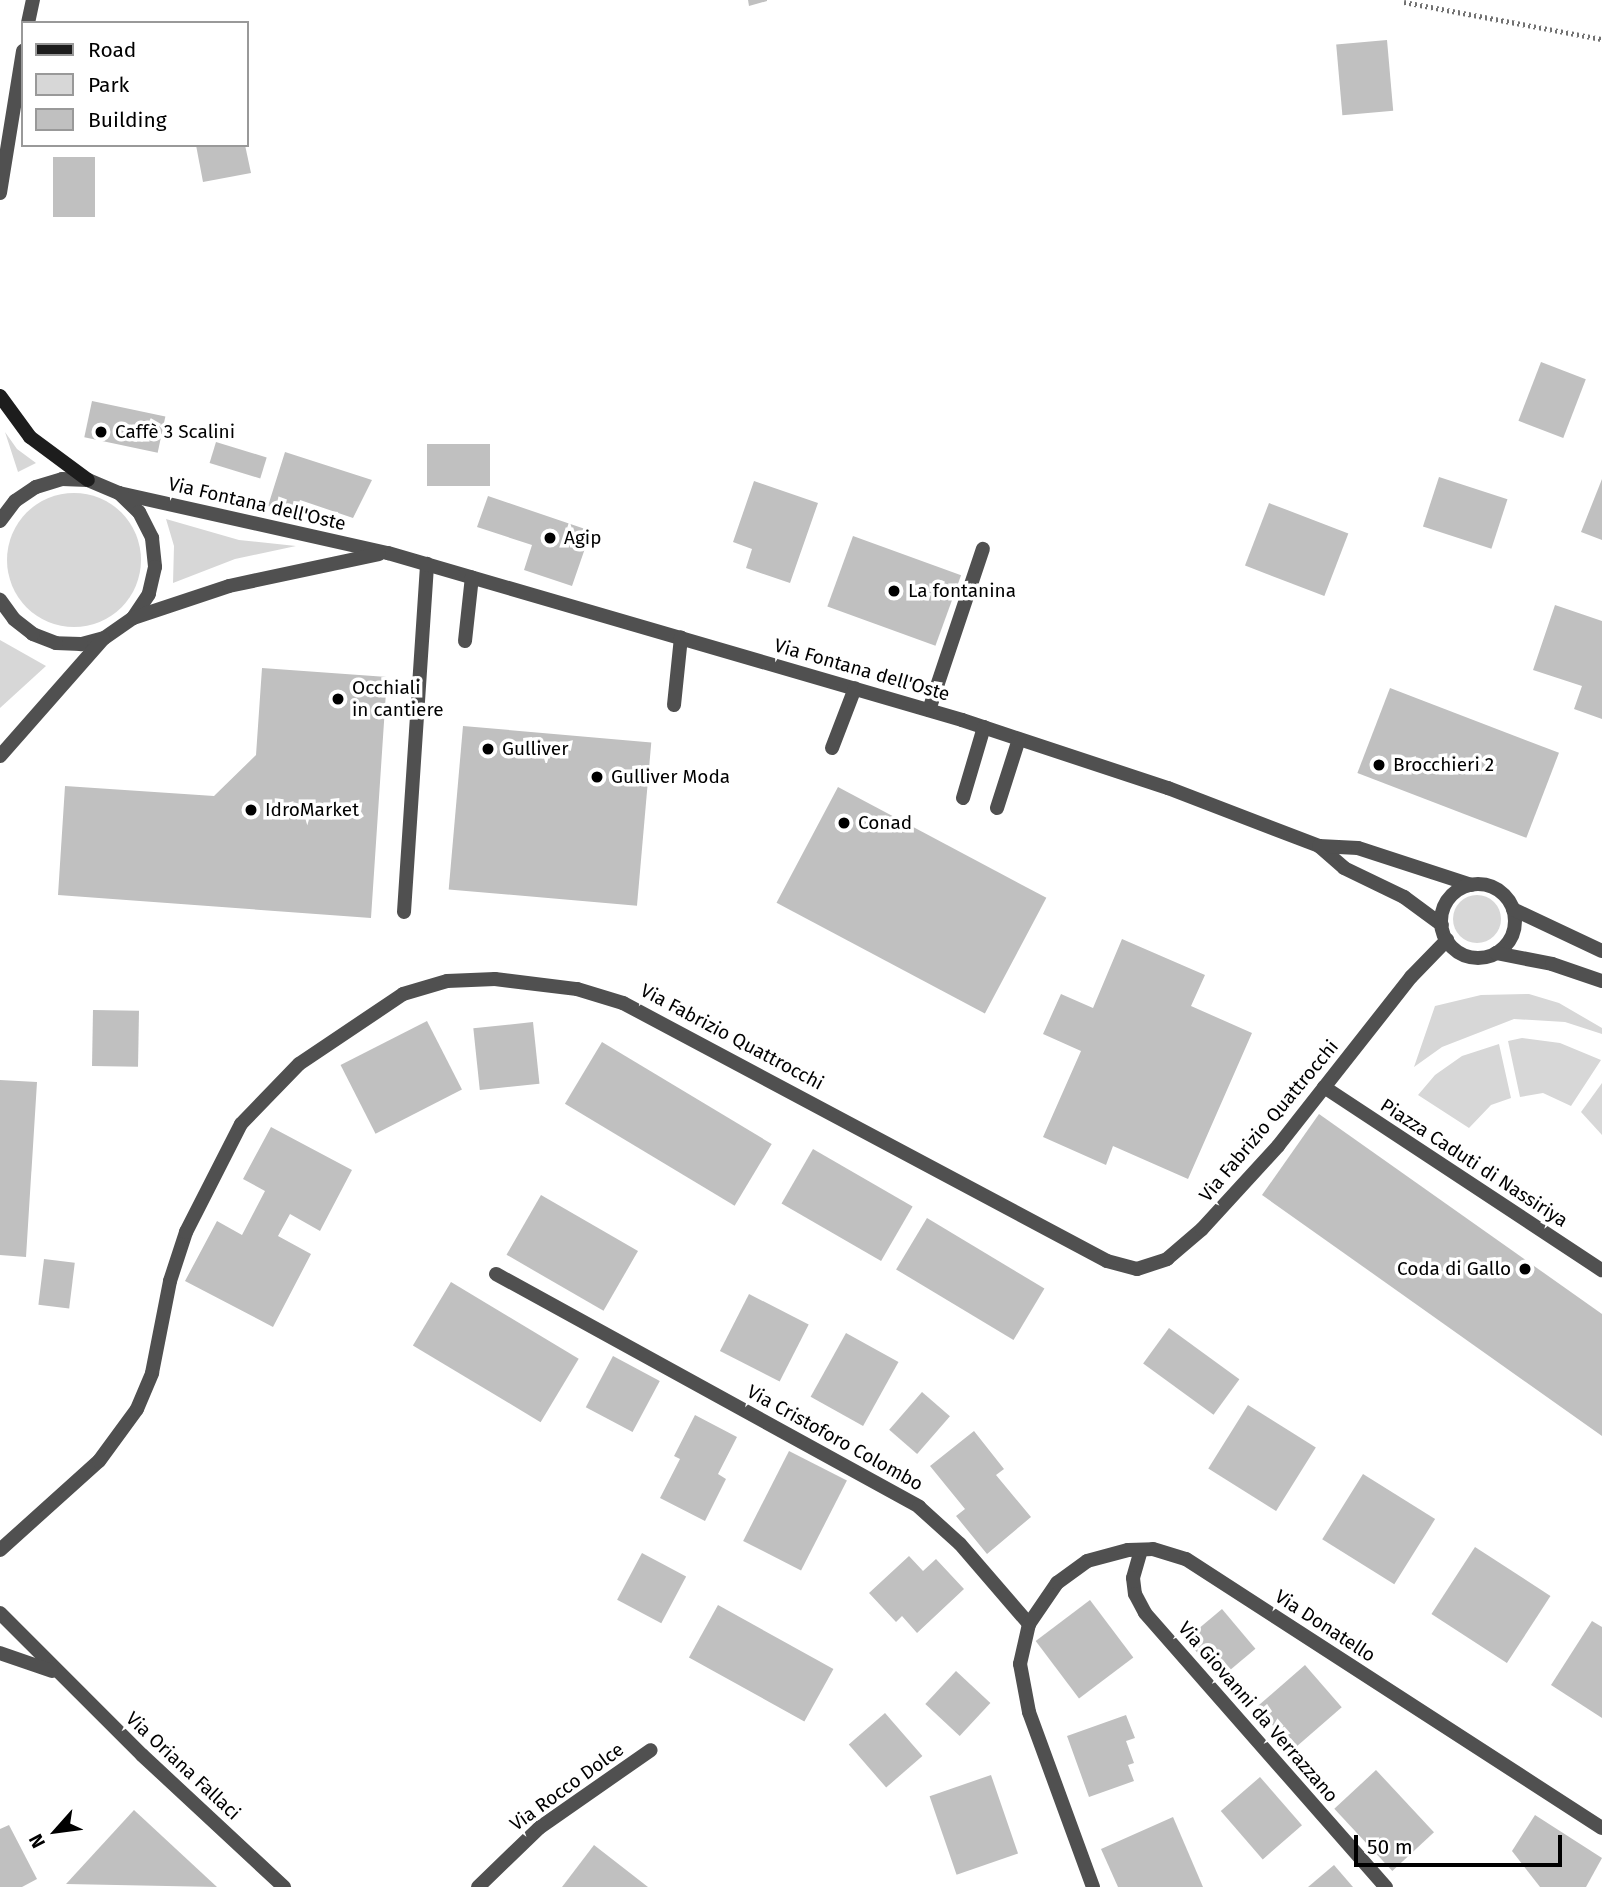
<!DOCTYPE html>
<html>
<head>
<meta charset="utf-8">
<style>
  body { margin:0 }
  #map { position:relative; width:1602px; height:1887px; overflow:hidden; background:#fff; font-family:"Fira Sans",sans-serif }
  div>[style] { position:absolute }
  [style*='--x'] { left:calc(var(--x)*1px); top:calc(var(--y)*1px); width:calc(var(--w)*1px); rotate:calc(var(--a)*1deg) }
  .green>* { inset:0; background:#d7d7d7 }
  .round { border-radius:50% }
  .building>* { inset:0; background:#c0c0c0; transform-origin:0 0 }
  .path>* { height:4.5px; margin-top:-2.25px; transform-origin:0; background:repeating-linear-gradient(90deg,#727272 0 2px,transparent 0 5.5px) }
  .lane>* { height:14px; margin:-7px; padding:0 7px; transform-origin:7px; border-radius:7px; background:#505050 }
  .street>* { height:14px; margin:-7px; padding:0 7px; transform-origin:7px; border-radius:7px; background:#505050 }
  .street>.ring { margin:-7px; padding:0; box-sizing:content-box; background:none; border:14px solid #505050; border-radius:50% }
  .secondary>* { height:14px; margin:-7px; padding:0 7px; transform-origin:7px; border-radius:7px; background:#1d1d1d }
  .dots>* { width:19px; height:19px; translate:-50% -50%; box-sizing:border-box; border:4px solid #fff; border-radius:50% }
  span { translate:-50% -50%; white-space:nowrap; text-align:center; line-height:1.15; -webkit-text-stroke:7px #fff; paint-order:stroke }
  .poi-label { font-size:19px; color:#000 }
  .left { translate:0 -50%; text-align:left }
  .right { translate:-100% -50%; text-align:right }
  .street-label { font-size:19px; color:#000 }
  .legend { position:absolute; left:21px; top:21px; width:228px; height:126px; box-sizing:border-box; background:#fff; border:2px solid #999; margin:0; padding:9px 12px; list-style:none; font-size:21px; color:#000 }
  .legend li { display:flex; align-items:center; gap:14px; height:35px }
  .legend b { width:35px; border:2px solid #999 }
  .north { position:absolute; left:21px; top:1796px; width:70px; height:70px; -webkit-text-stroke:5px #fff; paint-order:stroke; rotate:242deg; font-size:19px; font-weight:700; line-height:28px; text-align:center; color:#000 }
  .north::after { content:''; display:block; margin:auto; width:24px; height:32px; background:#000; clip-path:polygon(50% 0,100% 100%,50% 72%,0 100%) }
  .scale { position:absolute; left:1354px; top:1835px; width:208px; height:32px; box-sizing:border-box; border:4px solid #000; border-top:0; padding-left:9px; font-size:21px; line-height:24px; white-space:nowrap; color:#000; -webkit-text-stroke:5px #fff; paint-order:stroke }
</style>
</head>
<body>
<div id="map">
  <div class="green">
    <div style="clip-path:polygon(5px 432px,17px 449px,36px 463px,18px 472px)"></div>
    <div class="round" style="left:7px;top:493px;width:134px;height:134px"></div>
    <div style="clip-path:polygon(166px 519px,239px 540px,296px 546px,235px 559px,173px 583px,174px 546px)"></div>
    <div style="clip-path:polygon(0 640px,46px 666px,0 708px)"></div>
    <div class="round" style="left:1453px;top:895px;width:48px;height:48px"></div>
    <div style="clip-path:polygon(1529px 994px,1559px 1003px,1602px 1028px,1602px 1034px,1565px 1022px,1514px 1019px,1442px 1047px,1414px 1067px,1435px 1006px,1481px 995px)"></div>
    <div style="clip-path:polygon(1522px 1038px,1560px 1043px,1601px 1060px,1571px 1106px,1543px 1093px,1520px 1097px,1508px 1041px)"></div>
    <div style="clip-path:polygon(1499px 1044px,1511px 1098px,1491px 1105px,1469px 1128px,1418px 1095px,1435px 1075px,1462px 1056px)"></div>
    <div style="clip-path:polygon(1602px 1083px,1602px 1135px,1581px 1112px)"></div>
  </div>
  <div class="building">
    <div style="clip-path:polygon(748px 0,767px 0,767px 1px,749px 6px)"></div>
    <div style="left:1387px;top:40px;width:71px;height:51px;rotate:85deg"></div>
    <div style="clip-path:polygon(196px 145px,245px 145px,251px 173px,203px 182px)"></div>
    <div style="left:53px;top:157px;width:42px;height:60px"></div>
    <div style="left:1541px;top:362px;width:48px;height:63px;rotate:21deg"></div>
    <div style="left:92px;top:401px;width:75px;height:37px;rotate:12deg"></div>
    <div style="left:216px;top:442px;width:53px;height:22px;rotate:17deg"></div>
    <div style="left:427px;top:444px;width:63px;height:42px"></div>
    <div style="clip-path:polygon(285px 452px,372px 480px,353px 518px,300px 500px,295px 514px,268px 506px)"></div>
    <div style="left:1439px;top:477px;width:72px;height:52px;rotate:18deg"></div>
    <div style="clip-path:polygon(1602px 479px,1602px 540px,1581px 532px)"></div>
    <div style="clip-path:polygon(754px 481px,818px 503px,790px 583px,746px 568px,752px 549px,733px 542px)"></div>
    <div style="clip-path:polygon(488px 496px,591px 531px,572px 586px,524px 570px,532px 545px,477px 527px)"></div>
    <div style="left:1269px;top:503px;width:85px;height:67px;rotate:21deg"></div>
    <div style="left:853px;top:536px;width:115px;height:75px;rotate:20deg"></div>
    <div style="clip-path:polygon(1555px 605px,1602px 621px,1602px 719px,1574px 709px,1582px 686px,1533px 670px)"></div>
    <div style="clip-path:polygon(262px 668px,387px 677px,371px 918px,58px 895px,65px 786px,214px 796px,256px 755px)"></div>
    <div style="left:1390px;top:688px;width:181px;height:91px;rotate:21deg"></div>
    <div style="left:463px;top:726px;width:189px;height:164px;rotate:5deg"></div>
    <div style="left:838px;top:787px;width:236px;height:131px;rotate:28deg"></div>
    <div style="clip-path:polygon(1122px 939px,1205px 975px,1191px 1006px,1252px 1033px,1188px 1179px,1113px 1146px,1106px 1165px,1043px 1137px,1081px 1051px,1043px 1034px,1061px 994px,1093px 1008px)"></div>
    <div style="left:93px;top:1010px;width:46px;height:56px;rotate:1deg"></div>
    <div style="left:427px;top:1021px;width:77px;height:97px;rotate:63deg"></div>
    <div style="left:533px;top:1022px;width:62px;height:60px;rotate:84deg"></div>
    <div style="left:602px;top:1042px;width:198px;height:72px;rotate:31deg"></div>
    <div style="clip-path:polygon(0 1080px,37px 1082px,26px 1257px,0 1255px)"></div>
    <div style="clip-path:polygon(1319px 1114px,1602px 1314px,1602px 1436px,1262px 1195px)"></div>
    <div style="clip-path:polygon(271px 1127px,352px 1170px,320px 1231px,290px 1214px,278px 1236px,311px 1254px,273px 1327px,185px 1281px,217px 1221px,242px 1235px,265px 1191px,243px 1179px)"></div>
    <div style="left:813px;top:1149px;width:115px;height:63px;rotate:30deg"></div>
    <div style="left:541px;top:1195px;width:112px;height:69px;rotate:30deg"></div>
    <div style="left:927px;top:1218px;width:137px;height:60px;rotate:31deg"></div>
    <div style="left:44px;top:1259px;width:31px;height:46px;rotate:7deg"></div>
    <div style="left:451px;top:1282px;width:149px;height:74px;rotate:31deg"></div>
    <div style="left:749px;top:1294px;width:67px;height:64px;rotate:27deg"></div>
    <div style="left:1169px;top:1328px;width:87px;height:44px;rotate:36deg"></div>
    <div style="left:846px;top:1333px;width:60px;height:73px;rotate:29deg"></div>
    <div style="left:613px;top:1356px;width:53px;height:58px;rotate:28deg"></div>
    <div style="left:922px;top:1392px;width:37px;height:50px;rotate:41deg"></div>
    <div style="left:1248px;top:1405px;width:80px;height:75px;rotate:32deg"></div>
    <div style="clip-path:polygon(695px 1415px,737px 1437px,718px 1474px,726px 1479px,705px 1521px,660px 1498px,680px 1459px,674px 1456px)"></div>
    <div style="clip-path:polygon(974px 1431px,1004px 1469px,996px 1475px,1031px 1517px,987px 1554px,956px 1516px,965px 1509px,930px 1466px)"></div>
    <div style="left:789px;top:1451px;width:65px;height:101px;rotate:27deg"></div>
    <div style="left:1363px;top:1474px;width:85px;height:77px;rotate:32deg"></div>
    <div style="left:1475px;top:1547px;width:90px;height:80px;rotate:33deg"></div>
    <div style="left:642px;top:1553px;width:50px;height:53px;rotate:28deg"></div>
    <div style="clip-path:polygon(909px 1556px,923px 1571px,936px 1559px,964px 1589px,917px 1633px,902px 1616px,896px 1622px,869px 1593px)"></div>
    <div style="left:1090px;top:1600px;width:72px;height:68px;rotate:53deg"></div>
    <div style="left:718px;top:1605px;width:132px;height:60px;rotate:29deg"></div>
    <div style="left:1222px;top:1609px;width:52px;height:47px;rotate:50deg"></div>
    <div style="clip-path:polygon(1592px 1621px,1602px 1627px,1602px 1718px,1551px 1685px)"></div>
    <div style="left:1305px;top:1665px;width:56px;height:64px;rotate:49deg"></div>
    <div style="left:956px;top:1671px;width:47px;height:45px;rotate:43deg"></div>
    <div style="left:885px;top:1713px;width:57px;height:48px;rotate:49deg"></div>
    <div style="clip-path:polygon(1126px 1715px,1135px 1738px,1126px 1741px,1134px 1763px,1128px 1765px,1134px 1781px,1089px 1797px,1067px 1736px)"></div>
    <div style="left:1376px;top:1770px;width:85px;height:57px;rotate:47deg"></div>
    <div style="left:991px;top:1775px;width:83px;height:65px;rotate:71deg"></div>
    <div style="left:1260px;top:1777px;width:64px;height:52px;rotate:49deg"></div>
    <div style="clip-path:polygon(134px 1810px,217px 1887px,66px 1884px)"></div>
    <div style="clip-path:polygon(1535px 1815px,1602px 1858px,1586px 1887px,1540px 1887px,1512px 1851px)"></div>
    <div style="clip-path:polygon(1173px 1817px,1203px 1887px,1118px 1887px,1101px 1849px)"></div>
    <div style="clip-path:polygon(9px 1825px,37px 1879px,22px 1887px,0 1887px,0 1829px)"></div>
    <div style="clip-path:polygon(594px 1845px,648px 1887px,562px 1887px)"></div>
    <div style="clip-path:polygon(1334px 1865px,1353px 1887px,1308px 1887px)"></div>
  </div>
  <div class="path">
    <div style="--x:1404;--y:2;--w:201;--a:10.6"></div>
  </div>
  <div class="lane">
    <div style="--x:929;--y:710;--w:170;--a:-71.5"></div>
    <div style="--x:404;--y:912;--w:349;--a:-86.2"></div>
  </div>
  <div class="street">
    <div style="--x:28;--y:23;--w:24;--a:-78"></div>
    <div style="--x:0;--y:193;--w:144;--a:-80.8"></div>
    <div style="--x:119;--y:493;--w:276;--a:12.6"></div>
    <div style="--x:388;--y:553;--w:598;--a:16.22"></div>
    <div style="--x:962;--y:720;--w:217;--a:18.3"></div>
    <div style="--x:1168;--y:788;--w:162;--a:21"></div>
    <div style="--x:1319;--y:846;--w:33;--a:41"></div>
    <div style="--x:1344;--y:868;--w:67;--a:25.8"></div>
    <div style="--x:1404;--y:897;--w:47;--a:36.4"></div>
    <div style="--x:0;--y:521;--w:25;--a:-53"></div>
    <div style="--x:15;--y:501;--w:25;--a:-34"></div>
    <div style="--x:36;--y:487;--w:27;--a:-17"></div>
    <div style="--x:62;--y:479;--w:26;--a:2"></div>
    <div style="--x:88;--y:480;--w:34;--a:23"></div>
    <div style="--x:119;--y:493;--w:28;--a:44"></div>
    <div style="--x:139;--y:512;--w:29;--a:63"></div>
    <div style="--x:152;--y:538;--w:29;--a:84"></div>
    <div style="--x:155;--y:567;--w:28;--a:103"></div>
    <div style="--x:149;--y:594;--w:29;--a:124"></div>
    <div style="--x:133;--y:618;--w:35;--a:145"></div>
    <div style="--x:104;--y:638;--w:24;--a:165"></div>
    <div style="--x:81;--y:644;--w:25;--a:-178"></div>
    <div style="--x:56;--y:643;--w:25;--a:-159"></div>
    <div style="--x:33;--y:634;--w:24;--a:-142"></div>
    <div style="--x:14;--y:619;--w:24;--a:-126"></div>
    <div style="--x:133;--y:618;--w:101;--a:-18.4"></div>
    <div style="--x:229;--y:586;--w:153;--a:-12"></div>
    <div style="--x:465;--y:641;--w:64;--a:-83.8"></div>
    <div style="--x:674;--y:705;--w:68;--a:-84.1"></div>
    <div style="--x:832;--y:748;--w:64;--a:-69"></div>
    <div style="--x:0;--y:756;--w:156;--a:-48.6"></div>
    <div style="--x:963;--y:798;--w:74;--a:-73.5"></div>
    <div style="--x:997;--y:808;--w:72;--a:-72.3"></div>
    <div style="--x:1319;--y:846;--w:39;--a:3"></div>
    <div style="--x:1358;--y:848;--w:119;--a:18.1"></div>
    <div class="ring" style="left:1441px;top:884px;width:60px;height:60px"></div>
    <div style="--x:1513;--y:909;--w:98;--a:25.3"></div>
    <div style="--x:1496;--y:953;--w:57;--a:11.1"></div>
    <div style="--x:1552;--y:964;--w:53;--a:18.8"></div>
    <div style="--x:1324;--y:1087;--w:333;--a:33.4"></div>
    <div style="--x:496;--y:1274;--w:483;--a:28.8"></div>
    <div style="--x:919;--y:1507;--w:55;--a:42.1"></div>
    <div style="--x:960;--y:1544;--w:106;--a:49.2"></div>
    <div style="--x:0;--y:1550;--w:133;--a:-42"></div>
    <div style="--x:99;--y:1461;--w:64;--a:-53.8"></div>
    <div style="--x:137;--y:1409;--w:39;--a:-67"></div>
    <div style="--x:152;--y:1373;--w:94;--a:-78.9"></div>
    <div style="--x:170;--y:1281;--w:52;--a:-71.9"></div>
    <div style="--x:186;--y:1232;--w:121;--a:-63"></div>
    <div style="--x:241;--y:1124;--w:83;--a:-46"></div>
    <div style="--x:299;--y:1064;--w:125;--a:-33.9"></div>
    <div style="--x:403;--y:994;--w:46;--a:-16.5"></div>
    <div style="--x:447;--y:981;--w:48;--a:-2.4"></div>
    <div style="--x:495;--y:979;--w:83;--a:7"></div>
    <div style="--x:577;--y:989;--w:48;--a:16.9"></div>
    <div style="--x:623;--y:1003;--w:548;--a:28.06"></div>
    <div style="--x:1107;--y:1261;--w:31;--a:15"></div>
    <div style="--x:1137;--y:1269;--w:32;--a:-18"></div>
    <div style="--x:1167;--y:1259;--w:46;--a:-40.6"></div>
    <div style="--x:1202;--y:1229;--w:113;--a:-47.5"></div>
    <div style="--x:1278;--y:1146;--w:215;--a:-51.8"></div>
    <div style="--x:1411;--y:977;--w:52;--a:-45.8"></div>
    <div style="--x:1141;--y:1550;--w:29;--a:106"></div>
    <div style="--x:1133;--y:1578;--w:16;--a:83"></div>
    <div style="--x:1135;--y:1594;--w:21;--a:62"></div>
    <div style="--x:1145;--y:1613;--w:365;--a:48.7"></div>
    <div style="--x:0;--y:1613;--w:201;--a:45"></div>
    <div style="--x:142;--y:1755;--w:194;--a:42.9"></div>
    <div style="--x:0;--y:1653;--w:55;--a:19.1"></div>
    <div style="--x:478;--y:1887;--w:85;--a:-44"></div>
    <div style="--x:539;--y:1828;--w:136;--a:-34.9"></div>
    <div style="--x:1093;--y:1887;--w:186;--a:-110.1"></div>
    <div style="--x:1029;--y:1712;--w:49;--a:-100.6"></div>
    <div style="--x:1020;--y:1664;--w:41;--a:-77.3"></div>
    <div style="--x:1029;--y:1624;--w:50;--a:-55.7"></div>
    <div style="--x:1057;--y:1583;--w:37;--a:-36"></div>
    <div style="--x:1087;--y:1561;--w:42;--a:-15"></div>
    <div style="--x:1128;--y:1550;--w:25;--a:-2"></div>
    <div style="--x:1153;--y:1549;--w:34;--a:17"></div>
    <div style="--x:1186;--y:1559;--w:495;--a:32.9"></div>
  </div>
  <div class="secondary">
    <div style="--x:0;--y:396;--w:51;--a:53.8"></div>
    <div style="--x:30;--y:437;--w:72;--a:36.6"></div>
  </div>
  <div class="dots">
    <div style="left:101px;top:432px;background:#000"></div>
    <div style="left:550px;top:538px;background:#000"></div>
    <div style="left:894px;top:591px;background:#000"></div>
    <div style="left:338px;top:699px;background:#000"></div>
    <div style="left:488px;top:749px;background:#000"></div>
    <div style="left:1379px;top:765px;background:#000"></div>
    <div style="left:597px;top:777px;background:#000"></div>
    <div style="left:251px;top:810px;background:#000"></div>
    <div style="left:844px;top:823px;background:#000"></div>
    <div style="left:1525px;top:1269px;background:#000"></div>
  </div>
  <div class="poi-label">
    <span class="left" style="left:115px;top:432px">Caffè 3 Scalini</span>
    <span class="left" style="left:564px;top:538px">Agip</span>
    <span class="left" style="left:908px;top:591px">La fontanina</span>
    <span class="left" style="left:352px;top:699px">Occhiali<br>in cantiere</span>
    <span class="left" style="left:502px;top:749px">Gulliver</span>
    <span class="left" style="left:1393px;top:765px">Brocchieri 2</span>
    <span class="left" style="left:611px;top:777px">Gulliver Moda</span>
    <span class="left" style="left:265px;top:810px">IdroMarket</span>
    <span class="left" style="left:858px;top:823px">Conad</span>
    <span class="right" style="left:1511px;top:1269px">Coda di Gallo</span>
  </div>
  <div class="street-label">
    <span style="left:257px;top:504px;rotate:13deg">Via Fontana dell'Oste</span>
    <span style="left:862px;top:670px;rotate:16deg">Via Fontana dell'Oste</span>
    <span style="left:732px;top:1037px;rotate:28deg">Via Fabrizio Quattrocchi</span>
    <span style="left:1269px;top:1121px;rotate:-50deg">Via Fabrizio Quattrocchi</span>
    <span style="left:1474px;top:1163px;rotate:33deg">Piazza Caduti di Nassiriya</span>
    <span style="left:835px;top:1438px;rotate:29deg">Via Cristoforo Colombo</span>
    <span style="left:1325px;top:1626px;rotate:33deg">Via Donatello</span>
    <span style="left:1258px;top:1712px;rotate:49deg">Via Giovanni da Verrazzano</span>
    <span style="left:183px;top:1766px;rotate:43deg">Via Oriana Fallaci</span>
    <span style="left:567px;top:1787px;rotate:-36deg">Via Rocco Dolce</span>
  </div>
  <ul class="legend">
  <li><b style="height:9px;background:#1d1d1d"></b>Road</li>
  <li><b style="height:19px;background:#d7d7d7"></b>Park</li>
  <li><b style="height:19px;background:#c0c0c0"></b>Building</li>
  </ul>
  <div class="north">N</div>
  <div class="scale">50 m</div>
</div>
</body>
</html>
